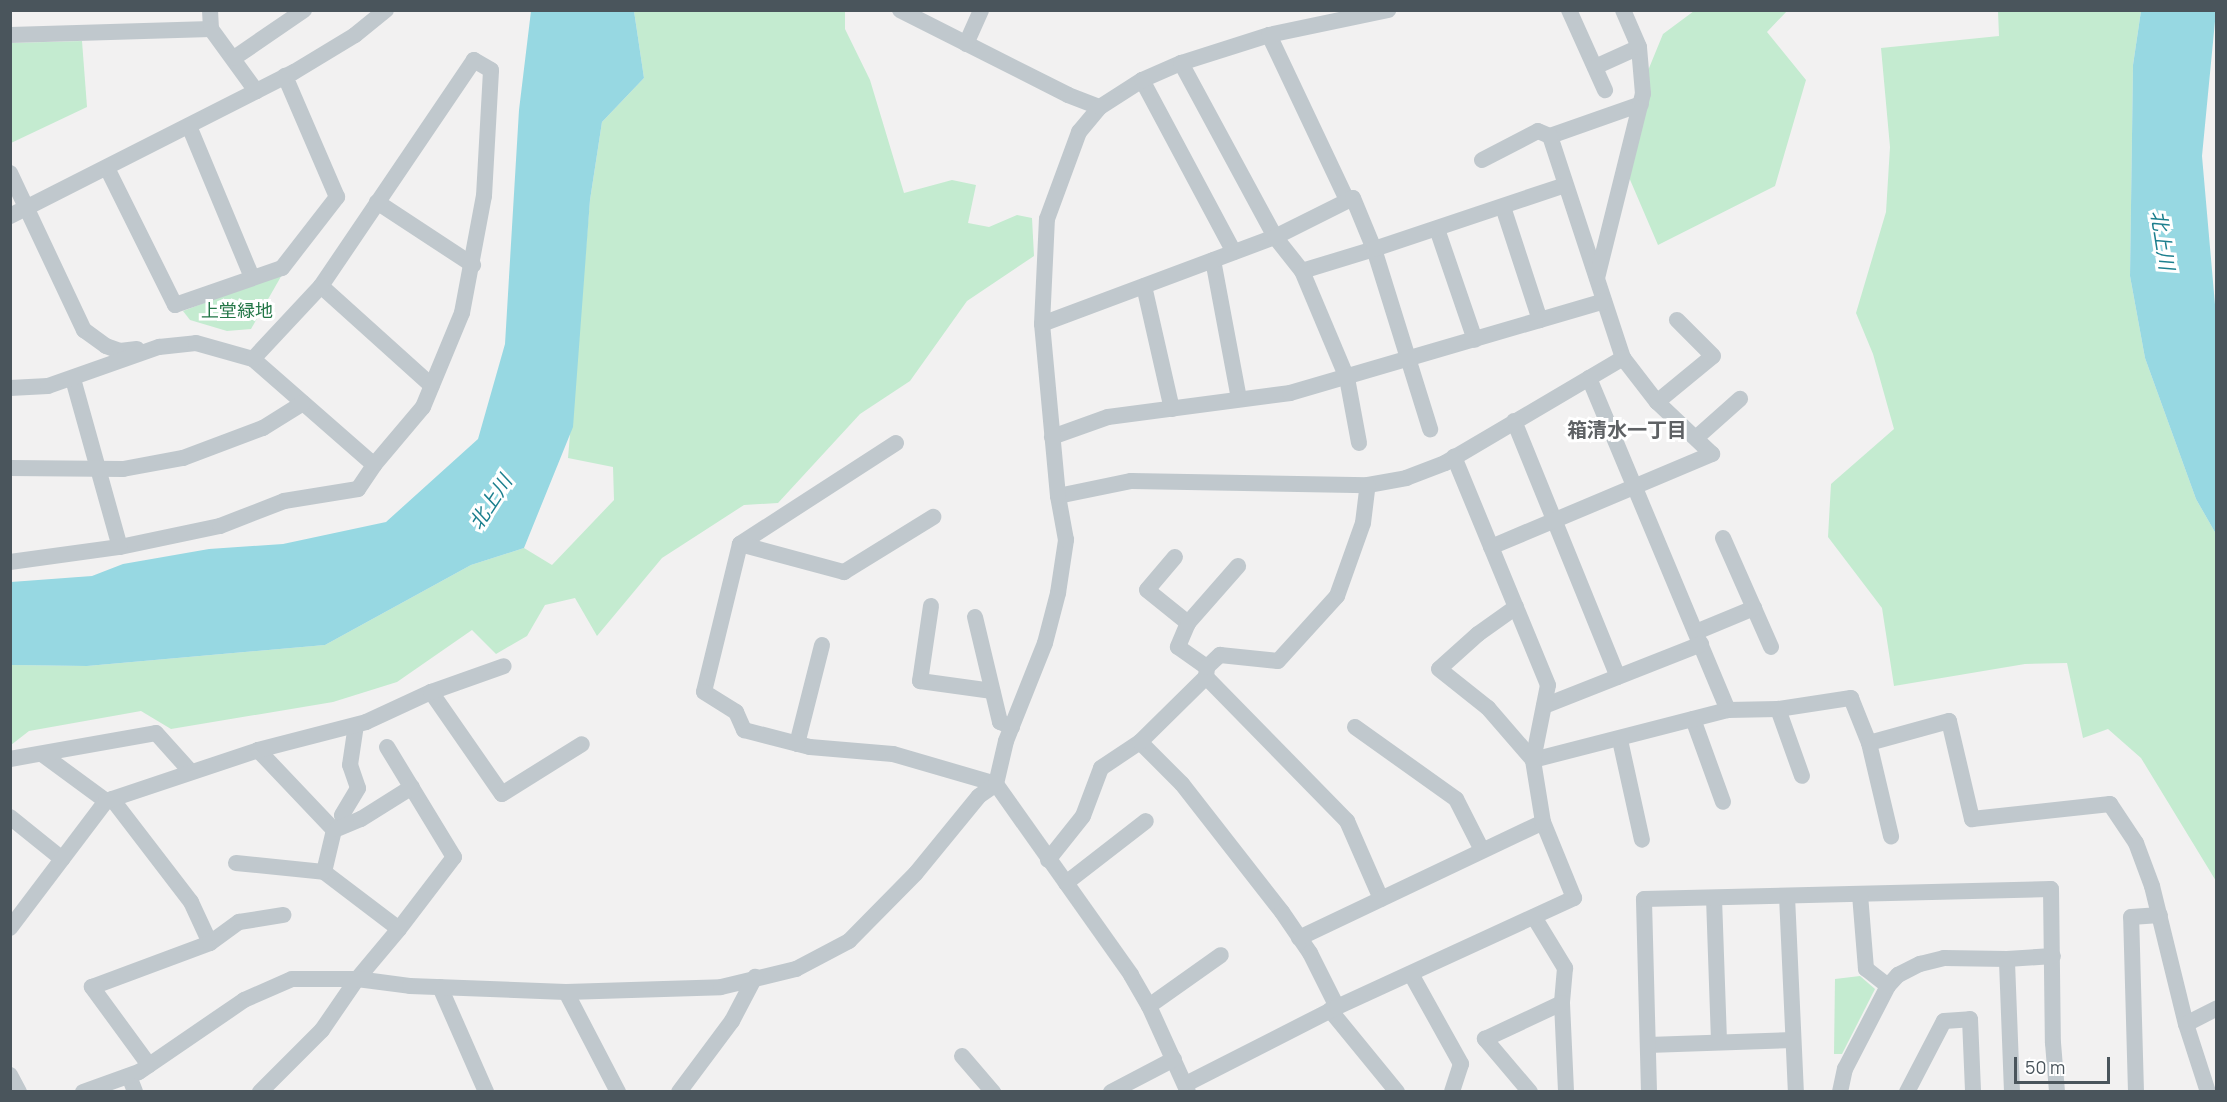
<!DOCTYPE html>
<html>
<head>
<meta charset="utf-8">
<style>
  body { margin:0 }
  #map { position:relative; width:2227px; height:1102px; overflow:hidden; background:#f2f1f1; font-family:Manrope,"Noto Sans JP",sans-serif }
  div>[style] { position:absolute }
  [style*='--x'] { left:calc(var(--x)*1px); top:calc(var(--y)*1px); width:calc(var(--w)*1px); rotate:calc(var(--a)*1deg) }
  .green>* { inset:0; background:#c4ebd0 }
  .water>* { inset:0; background:#97d8e2 }
  .minor>* { height:16px; margin:-8px; padding:0 8px; transform-origin:8px; border-radius:8px; background:#c0c8cd }
  span { translate:-50% -50%; white-space:nowrap; text-align:center; line-height:1.15; -webkit-text-stroke:6px #fff; paint-order:stroke }
  .park-label { font-size:18px; color:#227646 }
  .water-label { font-size:20px; color:#1c7f8e; font-style:italic }
  .neighbourhood-label { font-size:20px; color:#5e6164; font-weight:700 }
  .frame { position:absolute; inset:0; border:12px solid #4a555c; pointer-events:none }
  .scale { position:absolute; left:2014px; top:1057px; width:96px; height:27px; box-sizing:border-box; border:3px solid #4a555c; border-top:0; padding-left:8px; font-size:18px; line-height:21px; white-space:nowrap; color:#4a555c; -webkit-text-stroke:4px #fff; paint-order:stroke }
</style>
</head>
<body>
<div id="map">
  <div class="green">
    <div style="clip-path:polygon(634px 11px,845px 11px,845px 29px,870px 80px,904px 193px,952px 180px,976px 185px,968px 223px,989px 227px,1017px 215px,1032px 218px,1034px 256px,967px 301px,910px 381px,860px 414px,778px 503px,744px 505px,662px 558px,597px 636px,575px 598px,545px 605px,527px 636px,496px 654px,472px 630px,397px 682px,333px 702px,171px 729px,141px 711px,29px 731px,11px 745px,11px 665px,87px 666px,325px 645px,471px 565px,524px 548px,552px 565px,614px 500px,613px 467px,568px 458px,590px 200px,602px 122px,644px 78px)"></div>
    <div style="clip-path:polygon(1694px 11px,1787px 11px,1767px 32px,1806px 80px,1775px 186px,1658px 245px,1628px 175px,1647px 73px,1663px 34px)"></div>
    <div style="clip-path:polygon(1998px 11px,2141px 11px,2133px 65px,2130px 276px,2145px 358px,2196px 499px,2216px 534px,2216px 881px,2141px 758px,2108px 729px,2083px 738px,2067px 663px,2025px 664px,1894px 686px,1882px 608px,1828px 537px,1831px 484px,1894px 429px,1873px 354px,1856px 313px,1886px 212px,1890px 147px,1881px 48px,1999px 36px)"></div>
    <div style="clip-path:polygon(82px 41px,87px 107px,11px 143px,11px 43px)"></div>
    <div style="clip-path:polygon(283px 273px,251px 329px,227px 331px,190px 320px,183px 311px)"></div>
    <div style="clip-path:polygon(1860px 976px,1875px 989px,1842px 1054px,1834px 1054px,1835px 979px)"></div>
  </div>
  <div class="water">
    <div style="clip-path:polygon(531px 11px,634px 11px,644px 78px,602px 122px,590px 200px,573px 427px,524px 548px,471px 565px,325px 645px,87px 666px,11px 665px,11px 582px,92px 576px,123px 564px,209px 549px,283px 544px,386px 522px,478px 439px,505px 344px,519px 110px)"></div>
    <div style="clip-path:polygon(2141px 11px,2216px 11px,2202px 156px,2216px 316px,2216px 534px,2196px 499px,2145px 358px,2130px 276px,2133px 65px)"></div>
  </div>
  <div class="minor">
    <div style="--x:210;--y:10;--w:19;--a:87"></div>
    <div style="--x:900;--y:10;--w:188;--a:26.8"></div>
    <div style="--x:1068;--y:95;--w:34;--a:21"></div>
    <div style="--x:1569;--y:10;--w:88;--a:65.8"></div>
    <div style="--x:10;--y:35;--w:201;--a:-1.7"></div>
    <div style="--x:211;--y:29;--w:77;--a:54"></div>
    <div style="--x:1269;--y:35;--w:183;--a:64.7"></div>
    <div style="--x:966;--y:44;--w:37;--a:-66"></div>
    <div style="--x:234;--y:58;--w:85;--a:-34.4"></div>
    <div style="--x:1181;--y:63;--w:198;--a:61.6"></div>
    <div style="--x:1275;--y:237;--w:43;--a:51.5"></div>
    <div style="--x:1302;--y:271;--w:75;--a:-17"></div>
    <div style="--x:1374;--y:249;--w:189;--a:72.7"></div>
    <div style="--x:1595;--y:67;--w:48;--a:-24.4"></div>
    <div style="--x:1142;--y:80;--w:195;--a:61.9"></div>
    <div style="--x:1641;--y:104;--w:96;--a:160.6"></div>
    <div style="--x:1550;--y:136;--w:234;--a:71.8"></div>
    <div style="--x:1623;--y:358;--w:56;--a:52.3"></div>
    <div style="--x:189;--y:126;--w:164;--a:67.4"></div>
    <div style="--x:1482;--y:160;--w:63;--a:-27.4"></div>
    <div style="--x:1538;--y:131;--w:13;--a:23"></div>
    <div style="--x:107;--y:168;--w:153;--a:63.6"></div>
    <div style="--x:175;--y:305;--w:113;--a:-19.1"></div>
    <div style="--x:282;--y:268;--w:90;--a:-52.2"></div>
    <div style="--x:337;--y:197;--w:132;--a:-113.3"></div>
    <div style="--x:10;--y:173;--w:174;--a:64.8"></div>
    <div style="--x:84;--y:330;--w:27;--a:36"></div>
    <div style="--x:106;--y:346;--w:15;--a:20"></div>
    <div style="--x:120;--y:351;--w:17;--a:-7"></div>
    <div style="--x:377;--y:202;--w:115;--a:33.3"></div>
    <div style="--x:1503;--y:207;--w:119;--a:71.9"></div>
    <div style="--x:10;--y:216;--w:318;--a:-26.9"></div>
    <div style="--x:294;--y:72;--w:71;--a:-31.2"></div>
    <div style="--x:355;--y:35;--w:40;--a:-39"></div>
    <div style="--x:1437;--y:229;--w:117;--a:71.1"></div>
    <div style="--x:1213;--y:260;--w:141;--a:79.4"></div>
    <div style="--x:1302;--y:271;--w:116;--a:67.2"></div>
    <div style="--x:1347;--y:378;--w:66;--a:79.5"></div>
    <div style="--x:1597;--y:278;--w:190;--a:-76"></div>
    <div style="--x:1643;--y:94;--w:47;--a:-94.9"></div>
    <div style="--x:1639;--y:47;--w:40;--a:-113.4"></div>
    <div style="--x:321;--y:286;--w:149;--a:42"></div>
    <div style="--x:1144;--y:286;--w:126;--a:77.2"></div>
    <div style="--x:1042;--y:324;--w:249;--a:-20.5"></div>
    <div style="--x:1275;--y:237;--w:87;--a:-26.6"></div>
    <div style="--x:1353;--y:198;--w:55;--a:67.6"></div>
    <div style="--x:1374;--y:249;--w:201;--a:-18.5"></div>
    <div style="--x:1589;--y:378;--w:360;--a:67.3"></div>
    <div style="--x:73;--y:379;--w:174;--a:74.4"></div>
    <div style="--x:120;--y:547;--w:102;--a:-11.9"></div>
    <div style="--x:220;--y:526;--w:69;--a:-21.3"></div>
    <div style="--x:284;--y:501;--w:75;--a:-9.2"></div>
    <div style="--x:358;--y:489;--w:29;--a:-56"></div>
    <div style="--x:10;--y:388;--w:38;--a:-3"></div>
    <div style="--x:48;--y:386;--w:118;--a:-19.4"></div>
    <div style="--x:159;--y:347;--w:37;--a:-6"></div>
    <div style="--x:196;--y:343;--w:59;--a:15.7"></div>
    <div style="--x:253;--y:359;--w:161;--a:41.2"></div>
    <div style="--x:374;--y:465;--w:76;--a:-49.8"></div>
    <div style="--x:423;--y:407;--w:102;--a:-67.5"></div>
    <div style="--x:462;--y:313;--w:119;--a:-79.4"></div>
    <div style="--x:484;--y:196;--w:126;--a:-86.8"></div>
    <div style="--x:491;--y:70;--w:20;--a:-150"></div>
    <div style="--x:474;--y:60;--w:273;--a:124.1"></div>
    <div style="--x:321;--y:286;--w:100;--a:133"></div>
    <div style="--x:1514;--y:421;--w:276;--a:67.9"></div>
    <div style="--x:1052;--y:437;--w:59;--a:-19.7"></div>
    <div style="--x:1108;--y:417;--w:184;--a:-7.5"></div>
    <div style="--x:1290;--y:393;--w:327;--a:-16.3"></div>
    <div style="--x:1696;--y:438;--w:59;--a:-41.6"></div>
    <div style="--x:896;--y:443;--w:186;--a:147.1"></div>
    <div style="--x:740;--y:544;--w:152;--a:103.7"></div>
    <div style="--x:704;--y:692;--w:38;--a:32"></div>
    <div style="--x:736;--y:712;--w:20;--a:66"></div>
    <div style="--x:744;--y:730;--w:68;--a:14.4"></div>
    <div style="--x:810;--y:747;--w:83;--a:4.8"></div>
    <div style="--x:893;--y:754;--w:107;--a:16.2"></div>
    <div style="--x:996;--y:784;--w:234;--a:54.7"></div>
    <div style="--x:1131;--y:975;--w:36;--a:60"></div>
    <div style="--x:1149;--y:1006;--w:94;--a:65.6"></div>
    <div style="--x:10;--y:468;--w:113;--a:0.5"></div>
    <div style="--x:123;--y:469;--w:61;--a:-10.4"></div>
    <div style="--x:183;--y:458;--w:85;--a:-20.6"></div>
    <div style="--x:263;--y:428;--w:47;--a:-32"></div>
    <div style="--x:1058;--y:496;--w:75;--a:-11.6"></div>
    <div style="--x:1131;--y:481;--w:237;--a:1"></div>
    <div style="--x:1368;--y:485;--w:39;--a:-10"></div>
    <div style="--x:1406;--y:478;--w:42;--a:-21"></div>
    <div style="--x:1445;--y:463;--w:207;--a:-30.5"></div>
    <div style="--x:1723;--y:538;--w:119;--a:66.2"></div>
    <div style="--x:740;--y:544;--w:108;--a:15.1"></div>
    <div style="--x:844;--y:572;--w:105;--a:-31.7"></div>
    <div style="--x:1491;--y:547;--w:240;--a:-22.8"></div>
    <div style="--x:1712;--y:454;--w:76;--a:-136.6"></div>
    <div style="--x:1657;--y:402;--w:72;--a:-39.4"></div>
    <div style="--x:1713;--y:356;--w:51;--a:-135"></div>
    <div style="--x:1175;--y:557;--w:43;--a:130.3"></div>
    <div style="--x:1147;--y:590;--w:53;--a:38.8"></div>
    <div style="--x:1188;--y:623;--w:26;--a:113"></div>
    <div style="--x:1178;--y:647;--w:35;--a:35"></div>
    <div style="--x:10;--y:562;--w:111;--a:-7.8"></div>
    <div style="--x:931;--y:606;--w:76;--a:98.3"></div>
    <div style="--x:920;--y:681;--w:73;--a:7.9"></div>
    <div style="--x:1516;--y:607;--w:47;--a:144.6"></div>
    <div style="--x:1478;--y:634;--w:52;--a:138.1"></div>
    <div style="--x:1439;--y:669;--w:63;--a:38.5"></div>
    <div style="--x:1488;--y:708;--w:69;--a:49.1"></div>
    <div style="--x:975;--y:617;--w:108;--a:76.6"></div>
    <div style="--x:1000;--y:722;--w:13;--a:23"></div>
    <div style="--x:1188;--y:623;--w:76;--a:-48.7"></div>
    <div style="--x:1696;--y:632;--w:63;--a:-22.5"></div>
    <div style="--x:1206;--y:677;--w:202;--a:45.6"></div>
    <div style="--x:1347;--y:821;--w:85;--a:66.4"></div>
    <div style="--x:431;--y:692;--w:124;--a:55.2"></div>
    <div style="--x:502;--y:794;--w:94;--a:-32"></div>
    <div style="--x:1544;--y:706;--w:169;--a:-21.5"></div>
    <div style="--x:1778;--y:709;--w:71;--a:70.3"></div>
    <div style="--x:1693;--y:719;--w:88;--a:70.1"></div>
    <div style="--x:1355;--y:727;--w:124;--a:35.5"></div>
    <div style="--x:1456;--y:799;--w:57;--a:63"></div>
    <div style="--x:1620;--y:740;--w:102;--a:77.6"></div>
    <div style="--x:1140;--y:742;--w:59;--a:45"></div>
    <div style="--x:1182;--y:784;--w:162;--a:52"></div>
    <div style="--x:1282;--y:912;--w:50;--a:55.7"></div>
    <div style="--x:1310;--y:953;--w:60;--a:63.4"></div>
    <div style="--x:1869;--y:743;--w:96;--a:76.7"></div>
    <div style="--x:797;--y:744;--w:102;--a:-75.8"></div>
    <div style="--x:387;--y:747;--w:129;--a:58.7"></div>
    <div style="--x:454;--y:857;--w:91;--a:127.4"></div>
    <div style="--x:258;--y:750;--w:110;--a:46.5"></div>
    <div style="--x:334;--y:830;--w:43;--a:103.4"></div>
    <div style="--x:324;--y:872;--w:94;--a:37.2"></div>
    <div style="--x:399;--y:929;--w:65;--a:130"></div>
    <div style="--x:357;--y:979;--w:62;--a:124.5"></div>
    <div style="--x:322;--y:1030;--w:88;--a:135"></div>
    <div style="--x:42;--y:754;--w:79;--a:36.3"></div>
    <div style="--x:10;--y:759;--w:148;--a:-10.1"></div>
    <div style="--x:156;--y:733;--w:52;--a:48.1"></div>
    <div style="--x:1533;--y:760;--w:201;--a:-14.4"></div>
    <div style="--x:1728;--y:710;--w:50;--a:-1.1"></div>
    <div style="--x:1778;--y:709;--w:74;--a:-8.6"></div>
    <div style="--x:1851;--y:698;--w:48;--a:68.2"></div>
    <div style="--x:1869;--y:743;--w:83;--a:-15.4"></div>
    <div style="--x:1949;--y:721;--w:101;--a:76.8"></div>
    <div style="--x:1972;--y:819;--w:139;--a:-6.2"></div>
    <div style="--x:2110;--y:804;--w:47;--a:56.3"></div>
    <div style="--x:2136;--y:843;--w:46;--a:69.6"></div>
    <div style="--x:2152;--y:886;--w:142;--a:76.2"></div>
    <div style="--x:2186;--y:1024;--w:71;--a:72.1"></div>
    <div style="--x:112;--y:799;--w:130;--a:52.5"></div>
    <div style="--x:191;--y:902;--w:45;--a:65.1"></div>
    <div style="--x:10;--y:817;--w:67;--a:38.9"></div>
    <div style="--x:345;--y:825;--w:10;--a:-107"></div>
    <div style="--x:342;--y:815;--w:31;--a:-59"></div>
    <div style="--x:358;--y:788;--w:24;--a:-109"></div>
    <div style="--x:350;--y:765;--w:40;--a:-81.5"></div>
    <div style="--x:337;--y:829;--w:26;--a:-23"></div>
    <div style="--x:361;--y:819;--w:60;--a:-32.1"></div>
    <div style="--x:1048;--y:860;--w:56;--a:-51.5"></div>
    <div style="--x:1083;--y:816;--w:51;--a:-69.4"></div>
    <div style="--x:1101;--y:768;--w:47;--a:-33.7"></div>
    <div style="--x:1140;--y:742;--w:93;--a:-44.6"></div>
    <div style="--x:1206;--y:677;--w:10;--a:-84"></div>
    <div style="--x:1207;--y:667;--w:18;--a:-43"></div>
    <div style="--x:1220;--y:655;--w:58;--a:5.9"></div>
    <div style="--x:1278;--y:661;--w:88;--a:-47.8"></div>
    <div style="--x:1337;--y:596;--w:77;--a:-70.4"></div>
    <div style="--x:1363;--y:523;--w:38;--a:-83"></div>
    <div style="--x:236;--y:863;--w:88;--a:5.8"></div>
    <div style="--x:1066;--y:883;--w:101;--a:-37.8"></div>
    <div style="--x:1787;--y:896;--w:196;--a:87.4"></div>
    <div style="--x:1714;--y:898;--w:144;--a:88"></div>
    <div style="--x:1534;--y:917;--w:60;--a:58.7"></div>
    <div style="--x:1565;--y:968;--w:35;--a:95"></div>
    <div style="--x:1562;--y:1003;--w:89;--a:87.4"></div>
    <div style="--x:10;--y:928;--w:159;--a:-52.9"></div>
    <div style="--x:106;--y:801;--w:160;--a:-18.5"></div>
    <div style="--x:258;--y:750;--w:112;--a:-14.5"></div>
    <div style="--x:366;--y:722;--w:72;--a:-24.8"></div>
    <div style="--x:431;--y:692;--w:77;--a:-19.6"></div>
    <div style="--x:1299;--y:938;--w:270;--a:-25.4"></div>
    <div style="--x:1411;--y:974;--w:103;--a:60.9"></div>
    <div style="--x:1461;--y:1064;--w:29;--a:108"></div>
    <div style="--x:1888;--y:986;--w:15;--a:-48"></div>
    <div style="--x:1898;--y:975;--w:25;--a:-27"></div>
    <div style="--x:1920;--y:964;--w:25;--a:-14"></div>
    <div style="--x:1944;--y:958;--w:63;--a:0.9"></div>
    <div style="--x:440;--y:987;--w:115;--a:66.3"></div>
    <div style="--x:566;--y:992;--w:113;--a:62.5"></div>
    <div style="--x:1149;--y:1006;--w:88;--a:-35.3"></div>
    <div style="--x:1330;--y:1010;--w:106;--a:50.7"></div>
    <div style="--x:2186;--y:1024;--w:34;--a:-27"></div>
    <div style="--x:1648;--y:1045;--w:145;--a:-2"></div>
    <div style="--x:962;--y:1056;--w:48;--a:49.3"></div>
    <div style="--x:149;--y:1065;--w:97;--a:-126.2"></div>
    <div style="--x:92;--y:987;--w:126;--a:-20.4"></div>
    <div style="--x:210;--y:943;--w:36;--a:-36"></div>
    <div style="--x:239;--y:922;--w:45;--a:-9"></div>
    <div style="--x:10;--y:1075;--w:19;--a:62"></div>
    <div style="--x:129;--y:1076;--w:17;--a:69"></div>
    <div style="--x:1186;--y:1084;--w:169;--a:-27"></div>
    <div style="--x:1337;--y:1007;--w:261;--a:-24.7"></div>
    <div style="--x:1574;--y:898;--w:82;--a:-112.2"></div>
    <div style="--x:1543;--y:822;--w:63;--a:-99.2"></div>
    <div style="--x:1533;--y:760;--w:76;--a:-78.7"></div>
    <div style="--x:1548;--y:685;--w:247;--a:-112.4"></div>
    <div style="--x:83;--y:1092;--w:59;--a:-19.7"></div>
    <div style="--x:139;--y:1072;--w:127;--a:-34.4"></div>
    <div style="--x:244;--y:1000;--w:52;--a:-23.6"></div>
    <div style="--x:292;--y:979;--w:65;--a:0"></div>
    <div style="--x:357;--y:979;--w:53;--a:7.5"></div>
    <div style="--x:410;--y:986;--w:156;--a:2.2"></div>
    <div style="--x:566;--y:992;--w:155;--a:-1.8"></div>
    <div style="--x:721;--y:987;--w:77;--a:-13.5"></div>
    <div style="--x:796;--y:969;--w:60;--a:-27.8"></div>
    <div style="--x:849;--y:941;--w:95;--a:-45.4"></div>
    <div style="--x:916;--y:873;--w:99;--a:-50.7"></div>
    <div style="--x:979;--y:796;--w:21;--a:-35"></div>
    <div style="--x:996;--y:784;--w:44;--a:-76.9"></div>
    <div style="--x:1006;--y:741;--w:105;--a:-68.3"></div>
    <div style="--x:1045;--y:643;--w:52;--a:-75.4"></div>
    <div style="--x:1058;--y:593;--w:54;--a:-81.4"></div>
    <div style="--x:1066;--y:540;--w:45;--a:-100.3"></div>
    <div style="--x:1058;--y:496;--w:173;--a:-95.3"></div>
    <div style="--x:1042;--y:324;--w:105;--a:-87.3"></div>
    <div style="--x:1047;--y:219;--w:93;--a:-69.8"></div>
    <div style="--x:1079;--y:132;--w:33;--a:-50"></div>
    <div style="--x:1100;--y:107;--w:50;--a:-32.7"></div>
    <div style="--x:1142;--y:80;--w:43;--a:-23.6"></div>
    <div style="--x:1181;--y:63;--w:92;--a:-17.7"></div>
    <div style="--x:1269;--y:35;--w:122;--a:-11.9"></div>
    <div style="--x:679;--y:1092;--w:89;--a:-53.3"></div>
    <div style="--x:732;--y:1021;--w:50;--a:-62.4"></div>
    <div style="--x:1111;--y:1092;--w:71;--a:-27.6"></div>
    <div style="--x:1530;--y:1092;--w:70;--a:-130.3"></div>
    <div style="--x:1485;--y:1039;--w:85;--a:-25.1"></div>
    <div style="--x:1649;--y:1092;--w:193;--a:-91.5"></div>
    <div style="--x:1644;--y:899;--w:407;--a:-1.4"></div>
    <div style="--x:2051;--y:889;--w:154;--a:89.3"></div>
    <div style="--x:2053;--y:1043;--w:49;--a:85.3"></div>
    <div style="--x:1840;--y:1092;--w:24;--a:-78"></div>
    <div style="--x:1845;--y:1069;--w:93;--a:-62.6"></div>
    <div style="--x:1888;--y:986;--w:28;--a:-142"></div>
    <div style="--x:1866;--y:969;--w:75;--a:-94.6"></div>
    <div style="--x:1907;--y:1092;--w:80;--a:-62.5"></div>
    <div style="--x:1944;--y:1021;--w:26;--a:-4"></div>
    <div style="--x:1970;--y:1019;--w:73;--a:87.6"></div>
    <div style="--x:2012;--y:1092;--w:133;--a:-92.2"></div>
    <div style="--x:2007;--y:959;--w:46;--a:-3.7"></div>
    <div style="--x:2136;--y:1092;--w:175;--a:-91.6"></div>
    <div style="--x:2131;--y:917;--w:29;--a:-4"></div>
  </div>
  <div class="park-label">
    <span style="left:237px;top:310px">上堂緑地</span>
  </div>
  <div class="water-label">
    <span style="left:2163px;top:240px;rotate:81deg">北上川</span>
    <span style="left:490px;top:502px;rotate:-57deg">北上川</span>
  </div>
  <div class="neighbourhood-label">
    <span style="left:1627px;top:429px">箱清水一丁目</span>
  </div>
  <div class="frame"></div>
  <div class="scale">50 m</div>
</div>
</body>
</html>
